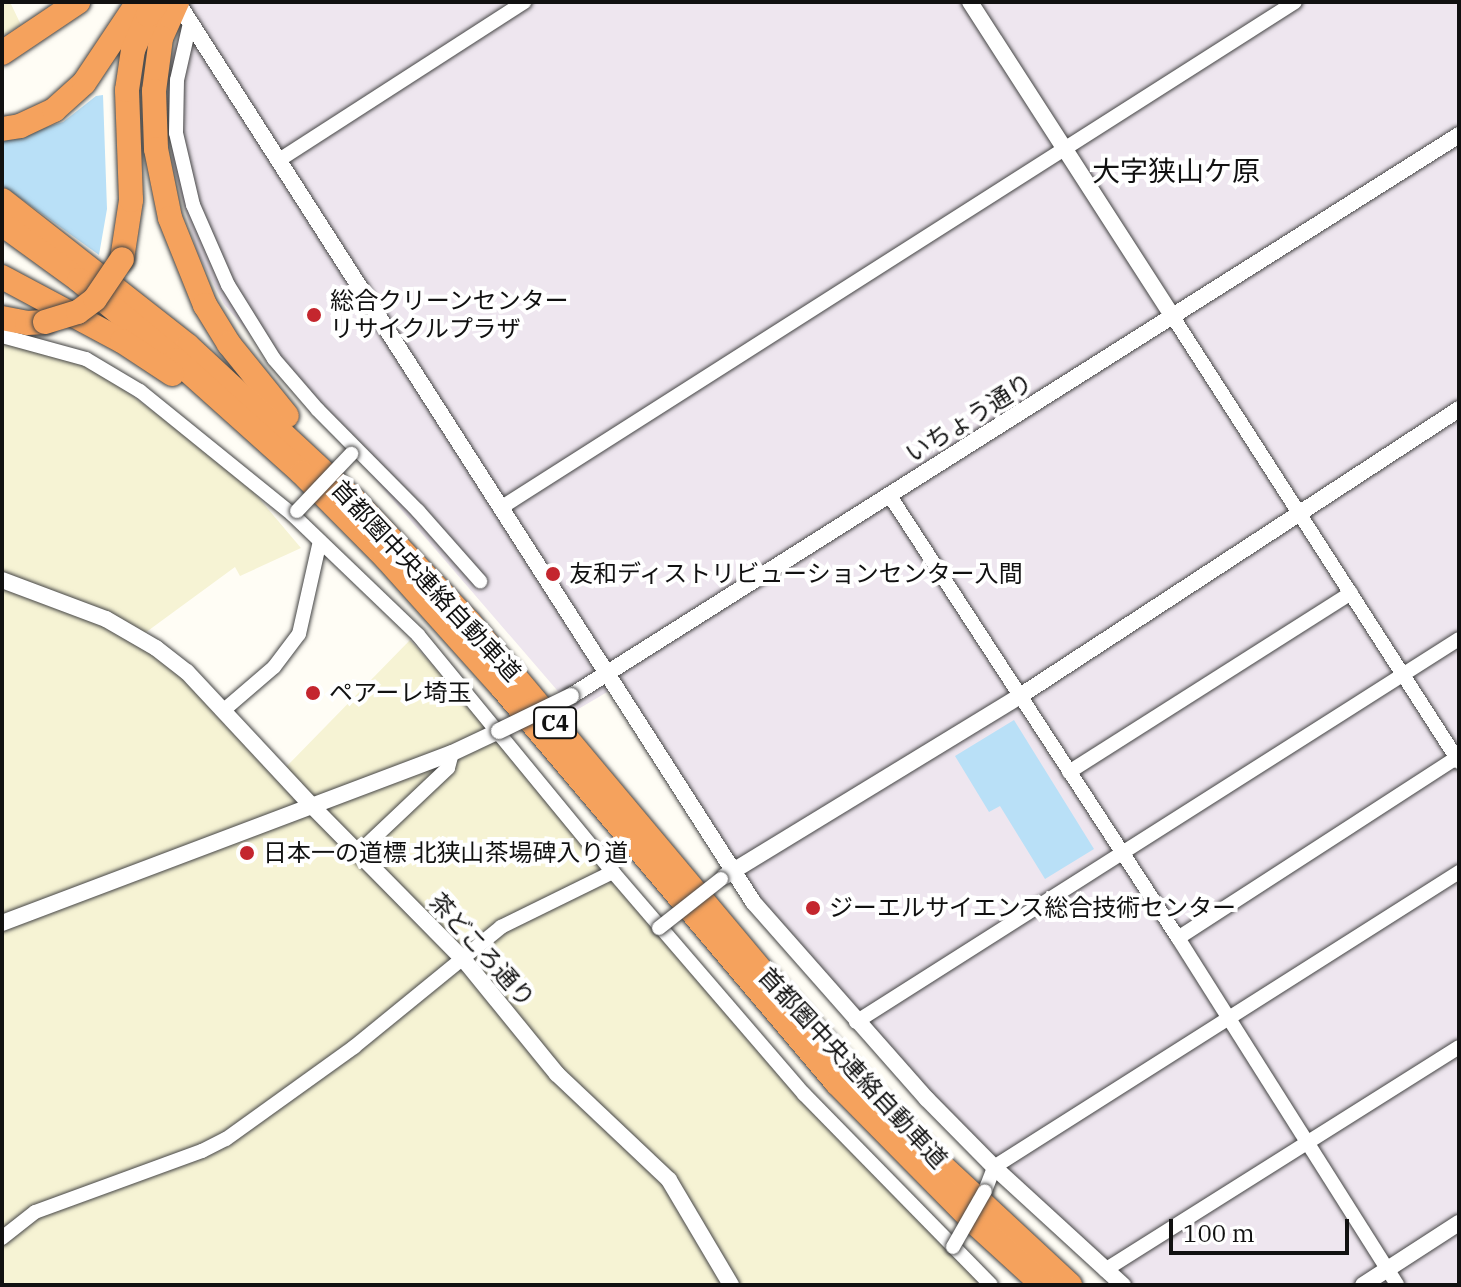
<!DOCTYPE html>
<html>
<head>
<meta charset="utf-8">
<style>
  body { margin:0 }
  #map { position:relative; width:1461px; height:1287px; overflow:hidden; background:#fffdf5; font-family:"IBM Plex Serif","Noto Sans JP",serif }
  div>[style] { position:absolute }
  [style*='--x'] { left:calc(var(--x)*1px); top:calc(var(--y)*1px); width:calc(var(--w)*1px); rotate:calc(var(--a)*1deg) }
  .industrial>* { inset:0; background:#eee6ef }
  .farmland>* { inset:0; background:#f6f3d4 }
  .water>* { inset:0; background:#b9e0f7 }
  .roads { filter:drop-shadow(0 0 2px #444) drop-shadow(0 0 2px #444) }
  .minor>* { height:14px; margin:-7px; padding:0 7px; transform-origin:7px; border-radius:7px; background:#fff }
  .tertiary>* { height:16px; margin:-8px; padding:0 8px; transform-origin:8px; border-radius:8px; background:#fff }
  .motorway>* { height:24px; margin:-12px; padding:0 12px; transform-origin:12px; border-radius:12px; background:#f5a25d }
  .bridges { filter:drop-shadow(0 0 2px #444) drop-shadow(0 0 2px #444) }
  .minor-bridge>* { height:14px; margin:-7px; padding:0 7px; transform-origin:7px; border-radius:7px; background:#fff }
  .tertiary-bridge>* { height:16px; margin:-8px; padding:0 8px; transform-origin:8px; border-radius:8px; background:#fff }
  .motorway-bridge>* { height:24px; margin:-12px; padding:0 12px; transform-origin:12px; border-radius:12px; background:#f5a25d }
  .dots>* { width:22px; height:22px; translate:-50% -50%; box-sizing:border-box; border:4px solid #fff; border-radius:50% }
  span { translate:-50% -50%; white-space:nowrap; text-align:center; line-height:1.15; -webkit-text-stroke:8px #fff; paint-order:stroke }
  .shield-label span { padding:2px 6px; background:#fff; border:2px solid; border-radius:6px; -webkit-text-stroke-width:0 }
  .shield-label { font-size:22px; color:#111; font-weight:700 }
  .poi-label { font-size:24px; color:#111 }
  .left { translate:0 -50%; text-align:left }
  .street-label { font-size:24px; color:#111 }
  .quarter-label { font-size:28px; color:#111 }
  .frame { position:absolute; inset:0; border:4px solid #111; pointer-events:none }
  .scale { position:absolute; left:1169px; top:1219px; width:180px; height:36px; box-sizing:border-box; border:4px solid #111; border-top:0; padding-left:10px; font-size:24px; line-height:28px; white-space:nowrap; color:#111; -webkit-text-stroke:6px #fff; paint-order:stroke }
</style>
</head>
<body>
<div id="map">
  <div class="industrial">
    <div style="clip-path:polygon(189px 2px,1459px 2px,1459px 1285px,1131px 1285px,995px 1159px,855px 1014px,732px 870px,619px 685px,575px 711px,224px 304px,197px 252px,173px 166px,167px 100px,171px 60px)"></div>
  </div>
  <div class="farmland">
    <div style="clip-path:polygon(2px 2px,10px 2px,21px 25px,2px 36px)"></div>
    <div style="clip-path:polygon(2px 343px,48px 353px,94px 368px,186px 435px,252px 490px,301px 548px,240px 576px,235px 567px,134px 641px,156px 656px,286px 767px,410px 640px,503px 743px,797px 1094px,1000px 1285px,2px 1285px)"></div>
  </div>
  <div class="water">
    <div style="clip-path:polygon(103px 95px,107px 209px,99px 255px,2px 185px,2px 141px,63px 122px,96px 96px)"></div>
    <div style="clip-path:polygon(1014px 720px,1094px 849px,1045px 879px,1000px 806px,989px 812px,955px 756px)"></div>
  </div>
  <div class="roads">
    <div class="minor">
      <div style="--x:190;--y:23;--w:58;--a:102.8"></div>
      <div style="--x:177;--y:80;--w:53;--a:91.1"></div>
      <div style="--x:176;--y:133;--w:74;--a:76.7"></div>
      <div style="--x:193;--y:205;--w:87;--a:66.4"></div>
      <div style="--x:228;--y:285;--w:87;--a:58.1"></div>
      <div style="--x:274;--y:359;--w:67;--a:49.2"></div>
      <div style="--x:318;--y:410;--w:142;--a:45.3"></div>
      <div style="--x:418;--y:511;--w:94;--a:48.5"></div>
      <div style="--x:279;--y:160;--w:292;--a:-32.8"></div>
      <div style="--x:1173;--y:317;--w:529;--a:57.27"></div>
      <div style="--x:2;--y:336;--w:87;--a:15.3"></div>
      <div style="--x:86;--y:359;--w:63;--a:30.7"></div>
      <div style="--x:140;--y:391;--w:197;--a:39"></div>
      <div style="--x:293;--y:515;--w:173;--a:43.8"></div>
      <div style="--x:418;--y:635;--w:307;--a:50.6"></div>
      <div style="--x:890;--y:496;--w:528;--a:56.91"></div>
      <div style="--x:1178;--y:938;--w:410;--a:57.7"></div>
      <div style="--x:502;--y:507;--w:940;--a:-32.49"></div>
      <div style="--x:224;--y:710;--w:66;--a:-40.7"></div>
      <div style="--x:274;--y:667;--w:41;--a:-52.9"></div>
      <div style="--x:299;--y:634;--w:95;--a:-77.3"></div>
      <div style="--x:1069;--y:772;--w:334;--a:-32.4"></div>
      <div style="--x:358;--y:853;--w:124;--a:-43.4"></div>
      <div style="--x:448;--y:768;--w:16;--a:-75"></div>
      <div style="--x:1178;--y:938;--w:331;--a:-32.9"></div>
      <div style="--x:856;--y:1022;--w:714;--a:-32.42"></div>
      <div style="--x:985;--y:1191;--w:26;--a:-69"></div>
      <div style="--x:994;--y:1167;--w:551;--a:-32.39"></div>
      <div style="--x:2;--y:1238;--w:42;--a:-38.2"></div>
      <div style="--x:35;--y:1212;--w:178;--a:-20.1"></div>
      <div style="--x:202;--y:1151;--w:27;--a:-27"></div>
      <div style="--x:226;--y:1139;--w:158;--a:-35.7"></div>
      <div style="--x:354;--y:1047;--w:190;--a:-39.2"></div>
      <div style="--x:501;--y:927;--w:125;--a:-26.2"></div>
      <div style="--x:613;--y:872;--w:293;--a:49.3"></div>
      <div style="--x:804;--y:1094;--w:267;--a:45.6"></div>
      <div style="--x:1105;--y:1270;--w:418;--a:-32.2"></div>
    </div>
    <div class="tertiary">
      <div style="--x:970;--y:2;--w:375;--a:57.2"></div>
      <div style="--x:183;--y:11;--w:1059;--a:57.38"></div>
      <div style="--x:754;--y:903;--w:261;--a:48.6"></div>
      <div style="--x:927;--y:1099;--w:95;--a:45.4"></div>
      <div style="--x:994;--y:1167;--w:175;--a:42.5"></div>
      <div style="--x:2;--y:580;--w:111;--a:20.6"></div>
      <div style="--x:106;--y:619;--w:58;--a:30.1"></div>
      <div style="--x:156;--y:648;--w:39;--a:38"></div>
      <div style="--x:187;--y:672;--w:180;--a:47"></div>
      <div style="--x:310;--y:804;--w:219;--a:45.4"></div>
      <div style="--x:464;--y:960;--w:147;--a:50.8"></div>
      <div style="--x:557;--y:1074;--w:154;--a:43.4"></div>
      <div style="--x:669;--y:1180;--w:122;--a:59.4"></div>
      <div style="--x:571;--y:696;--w:1050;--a:-32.28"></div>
      <div style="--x:725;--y:876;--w:346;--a:-31.4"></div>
      <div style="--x:1020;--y:696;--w:524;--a:-33.17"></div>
      <div style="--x:2;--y:923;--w:481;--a:-20.7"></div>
      <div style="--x:452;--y:753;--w:52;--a:-25.1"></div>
      <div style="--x:1363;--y:1285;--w:114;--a:-32.9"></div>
    </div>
    <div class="motorway">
      <div style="--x:177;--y:2;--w:39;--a:114"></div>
      <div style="--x:161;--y:38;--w:53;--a:97.5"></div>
      <div style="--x:154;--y:91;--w:58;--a:88"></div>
      <div style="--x:156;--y:149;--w:70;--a:78.5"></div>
      <div style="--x:170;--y:218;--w:94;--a:68.1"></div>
      <div style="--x:205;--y:305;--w:46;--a:58.4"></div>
      <div style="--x:229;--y:344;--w:92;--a:51.1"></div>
      <div style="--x:2;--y:53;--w:92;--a:-33.9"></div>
      <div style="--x:2;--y:129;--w:18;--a:-9"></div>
      <div style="--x:20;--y:126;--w:38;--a:-25"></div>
      <div style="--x:54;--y:110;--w:40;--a:-42"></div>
      <div style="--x:84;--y:83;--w:97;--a:-56.3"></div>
      <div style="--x:2;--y:200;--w:236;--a:38.1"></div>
      <div style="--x:188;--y:346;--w:226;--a:42.9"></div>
      <div style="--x:354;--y:500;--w:168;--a:46.7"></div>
      <div style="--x:469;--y:622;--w:466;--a:50"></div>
      <div style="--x:769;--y:979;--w:123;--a:48.3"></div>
      <div style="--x:851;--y:1071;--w:112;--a:46.8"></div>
      <div style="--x:928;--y:1153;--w:194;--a:42.9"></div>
      <div style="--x:2;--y:224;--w:95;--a:36"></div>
      <div style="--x:79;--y:280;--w:126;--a:39.5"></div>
      <div style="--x:176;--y:360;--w:169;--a:41.9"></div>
      <div style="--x:302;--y:473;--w:120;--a:45.3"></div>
      <div style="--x:386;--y:558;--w:172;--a:48.1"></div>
      <div style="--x:501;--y:686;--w:520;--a:49.76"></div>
      <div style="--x:837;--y:1083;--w:197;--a:45.4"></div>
      <div style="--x:975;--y:1223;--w:92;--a:42.4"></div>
      <div style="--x:122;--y:259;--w:60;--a:-81.3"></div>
      <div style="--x:131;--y:200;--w:110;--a:-92.1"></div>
      <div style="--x:127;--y:90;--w:40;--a:-81.5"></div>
      <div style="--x:133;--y:50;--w:38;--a:-67"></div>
      <div style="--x:148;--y:15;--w:16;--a:-52"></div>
      <div style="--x:2;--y:277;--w:136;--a:28.1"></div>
      <div style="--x:122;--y:341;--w:60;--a:33.4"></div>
      <div style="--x:2;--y:318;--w:25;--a:11"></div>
      <div style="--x:27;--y:323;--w:18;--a:-3"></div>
    </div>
  </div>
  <div class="bridges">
    <div class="minor-bridge">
      <div style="--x:297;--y:511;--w:79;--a:-46.5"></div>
      <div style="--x:659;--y:928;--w:79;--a:-38.3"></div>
      <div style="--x:953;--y:1247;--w:64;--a:-60.3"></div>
    </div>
    <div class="tertiary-bridge">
      <div style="--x:499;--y:731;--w:80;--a:-25.9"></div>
    </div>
    <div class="motorway-bridge">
      <div style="--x:45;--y:322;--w:34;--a:-17"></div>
      <div style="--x:78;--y:312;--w:21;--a:-37"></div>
      <div style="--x:95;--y:299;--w:48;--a:-56"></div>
    </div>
  </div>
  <div class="dots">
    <div style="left:314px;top:315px;background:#c4262e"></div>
    <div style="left:553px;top:574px;background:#c4262e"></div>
    <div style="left:313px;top:693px;background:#c4262e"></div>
    <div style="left:247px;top:853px;background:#c4262e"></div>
    <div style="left:813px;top:908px;background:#c4262e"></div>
  </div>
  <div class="shield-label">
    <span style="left:555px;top:723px">C4</span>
  </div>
  <div class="poi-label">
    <span class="left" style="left:330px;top:315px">総合クリーンセンター<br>リサイクルプラザ</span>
    <span class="left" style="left:569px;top:574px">友和ディストリビューションセンター入間</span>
    <span class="left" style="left:329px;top:693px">ペアーレ埼玉</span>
    <span class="left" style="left:263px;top:853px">日本一の道標 北狭山茶場碑入り道</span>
    <span class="left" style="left:829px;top:908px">ジーエルサイエンス総合技術センター</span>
  </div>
  <div class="street-label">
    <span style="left:969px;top:418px;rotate:-32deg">いちょう通り</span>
    <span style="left:426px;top:581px;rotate:47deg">首都圏中央連絡自動車道</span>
    <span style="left:482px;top:950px;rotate:48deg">茶どころ通り</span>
    <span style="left:853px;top:1068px;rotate:47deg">首都圏中央連絡自動車道</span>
  </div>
  <div class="quarter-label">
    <span style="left:1176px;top:171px">大字狭山ケ原</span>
  </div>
  <div class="frame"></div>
  <div class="scale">100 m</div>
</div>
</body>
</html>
